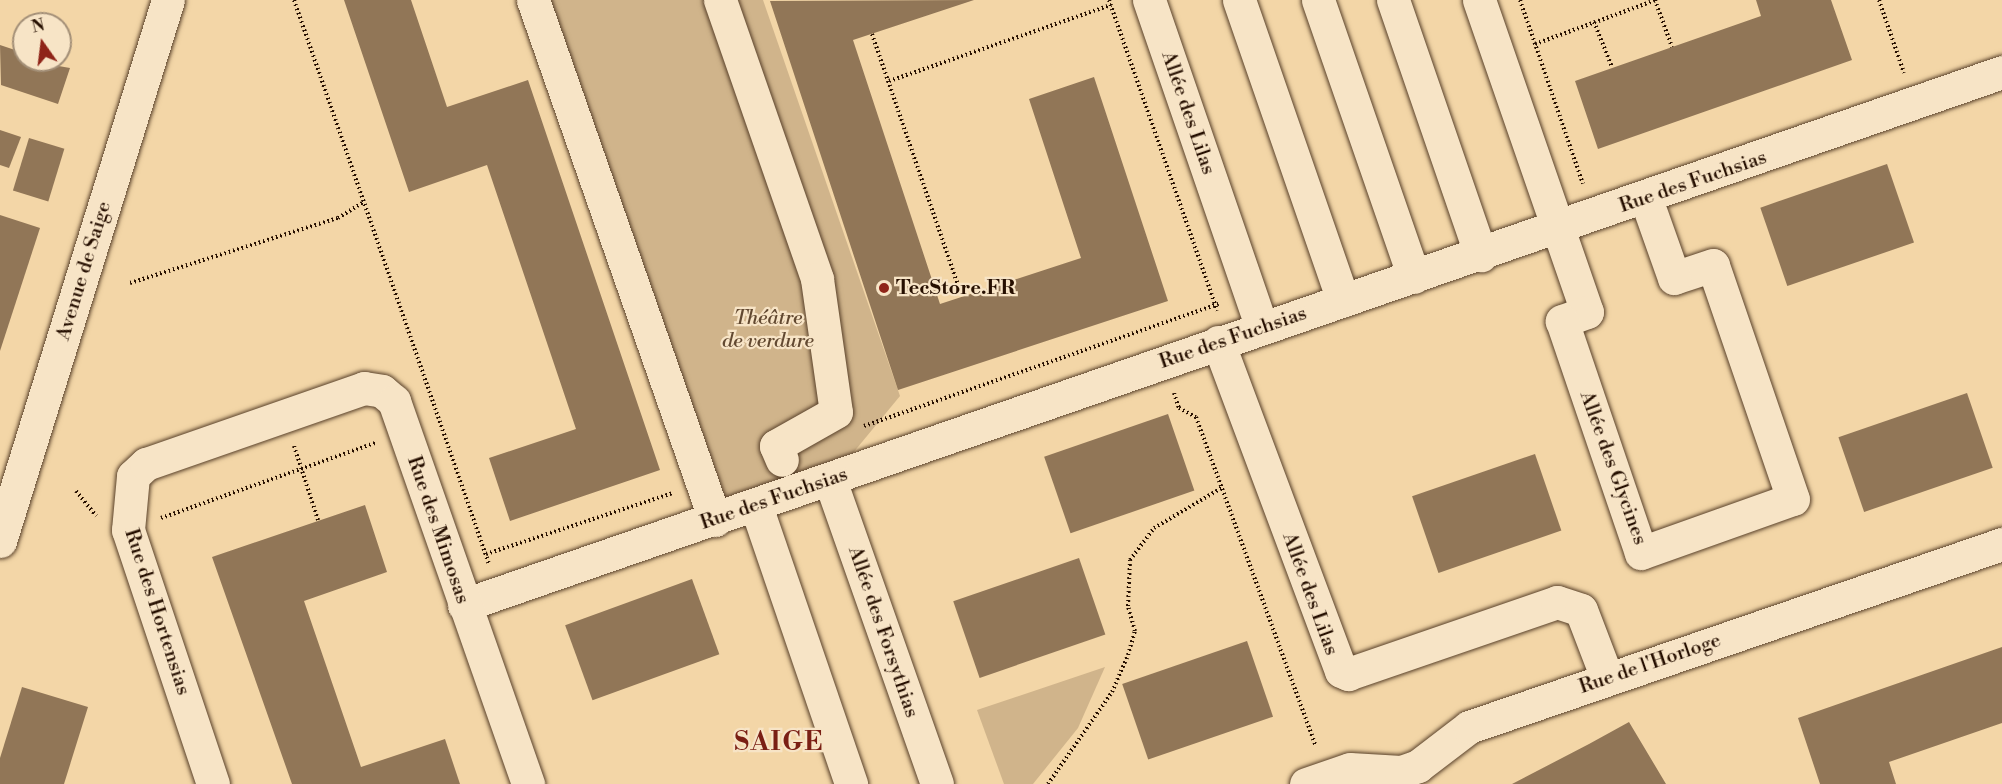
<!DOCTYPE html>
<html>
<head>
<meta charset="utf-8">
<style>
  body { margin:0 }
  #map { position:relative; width:2002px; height:784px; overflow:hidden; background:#f3d6a7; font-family:"Libre Bodoni",serif }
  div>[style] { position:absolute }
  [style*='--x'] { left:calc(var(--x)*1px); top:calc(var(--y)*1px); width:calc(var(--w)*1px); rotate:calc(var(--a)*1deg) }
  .green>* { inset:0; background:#d0b48b }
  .building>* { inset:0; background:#917657; transform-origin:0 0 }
  .path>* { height:4px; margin-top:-2px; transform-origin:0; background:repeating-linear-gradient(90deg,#260f00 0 1.5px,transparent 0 4.5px) }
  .roads { filter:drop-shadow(0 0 2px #59412a) drop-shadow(0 0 2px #59412a) }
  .minor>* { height:33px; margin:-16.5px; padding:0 16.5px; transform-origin:16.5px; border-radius:16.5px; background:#f7e4c6 }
  .dots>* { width:16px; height:16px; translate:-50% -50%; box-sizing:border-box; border:3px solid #f7e4c6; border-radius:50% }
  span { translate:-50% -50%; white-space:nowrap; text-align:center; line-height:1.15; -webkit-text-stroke:4.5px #f7e4c6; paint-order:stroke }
  .street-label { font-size:20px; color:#260f00 }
  .poi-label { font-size:20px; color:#260f00; font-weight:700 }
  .left { translate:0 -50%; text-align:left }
  .park-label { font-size:20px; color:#624931; font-style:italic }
  .district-label { font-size:26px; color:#7a1f14; font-weight:700; letter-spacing:1.5px }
  .north { position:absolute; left:12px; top:12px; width:60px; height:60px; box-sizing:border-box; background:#f7e4c6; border:2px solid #a38f77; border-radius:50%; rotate:346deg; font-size:16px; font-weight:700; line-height:24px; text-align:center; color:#260f00 }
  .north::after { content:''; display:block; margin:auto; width:21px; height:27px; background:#8f2418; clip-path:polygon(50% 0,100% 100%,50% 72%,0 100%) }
</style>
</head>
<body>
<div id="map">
  <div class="green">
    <div style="clip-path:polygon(546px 0,763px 0,900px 396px,848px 459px,717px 500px)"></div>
    <div style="clip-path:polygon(1105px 667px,1078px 728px,1033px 784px,1004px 784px,977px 710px)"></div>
  </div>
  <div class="building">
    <div style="clip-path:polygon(344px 0,411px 0,447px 107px,528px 80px,660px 470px,510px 521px,489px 458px,576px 429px,487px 165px,409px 192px)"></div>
    <div style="clip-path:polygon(974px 0,853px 40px,940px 304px,1081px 258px,1029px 99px,1094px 77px,1168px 301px,898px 390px,770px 1px)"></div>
    <div style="clip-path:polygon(1756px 0,1831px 0,1852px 60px,1598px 149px,1575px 81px,1761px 16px)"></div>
    <div style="clip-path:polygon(0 45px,24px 53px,24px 60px,70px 68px,58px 104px,1px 85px)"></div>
    <div style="clip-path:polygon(0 130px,21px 137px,9px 168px,0 165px)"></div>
    <div style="left:29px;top:138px;width:37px;height:55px;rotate:17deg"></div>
    <div style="left:1887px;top:164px;width:83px;height:134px;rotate:71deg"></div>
    <div style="clip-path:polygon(0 215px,40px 228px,0 351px)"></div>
    <div style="left:1967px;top:393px;width:79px;height:136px;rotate:71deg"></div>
    <div style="left:1168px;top:414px;width:81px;height:131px;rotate:71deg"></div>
    <div style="left:1535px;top:454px;width:81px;height:130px;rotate:71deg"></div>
    <div style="clip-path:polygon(365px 505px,387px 572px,304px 601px,361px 767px,445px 739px,460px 784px,292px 784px,212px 557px)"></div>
    <div style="left:1079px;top:558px;width:81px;height:133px;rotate:71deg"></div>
    <div style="left:692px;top:579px;width:80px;height:135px;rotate:70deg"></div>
    <div style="left:1247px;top:641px;width:80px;height:132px;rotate:71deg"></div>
    <div style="clip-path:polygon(2002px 647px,2002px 723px,1889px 762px,1896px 784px,1820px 784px,1798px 718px)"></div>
    <div style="clip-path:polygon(22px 687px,88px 707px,64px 784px,0 784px,0 758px)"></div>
    <div style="clip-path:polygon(1629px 722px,1666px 784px,1512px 784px,1589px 744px)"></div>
  </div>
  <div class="path">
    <div style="--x:294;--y:0;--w:597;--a:70.93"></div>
    <div style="--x:1109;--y:0;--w:329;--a:70.8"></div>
    <div style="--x:1520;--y:0;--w:194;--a:71.1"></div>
    <div style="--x:1655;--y:0;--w:50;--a:70.1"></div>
    <div style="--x:1879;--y:0;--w:77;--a:71.1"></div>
    <div style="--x:1594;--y:22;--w:48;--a:68.2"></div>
    <div style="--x:872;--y:34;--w:278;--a:71.1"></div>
    <div style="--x:1535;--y:44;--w:129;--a:-20"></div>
    <div style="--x:889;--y:81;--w:235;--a:-18.9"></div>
    <div style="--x:130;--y:283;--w:218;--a:-17.4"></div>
    <div style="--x:338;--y:218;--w:31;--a:-32"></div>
    <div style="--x:1174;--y:393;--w:16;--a:72"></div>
    <div style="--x:1179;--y:408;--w:19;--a:28"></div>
    <div style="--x:1196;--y:417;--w:350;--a:70"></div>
    <div style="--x:864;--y:426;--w:375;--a:-19"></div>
    <div style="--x:294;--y:446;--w:78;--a:72"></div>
    <div style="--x:76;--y:491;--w:32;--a:51"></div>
    <div style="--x:161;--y:518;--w:227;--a:-19.3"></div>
    <div style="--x:486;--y:554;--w:197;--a:-18.1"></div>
    <div style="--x:1048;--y:784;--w:112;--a:-55.2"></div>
    <div style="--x:1112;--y:692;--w:40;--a:-66.6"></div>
    <div style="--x:1128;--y:655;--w:25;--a:-74"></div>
    <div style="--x:1135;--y:631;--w:26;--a:-106"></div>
    <div style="--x:1128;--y:606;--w:46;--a:-87.5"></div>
    <div style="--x:1130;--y:560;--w:40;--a:-53"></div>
    <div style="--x:1154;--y:528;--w:80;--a:-30.7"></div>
  </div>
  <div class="roads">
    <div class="minor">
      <div style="--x:533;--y:0;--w:551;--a:70.71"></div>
      <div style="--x:720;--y:0;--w:295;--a:70.8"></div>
      <div style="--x:817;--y:279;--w:134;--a:81.9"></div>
      <div style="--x:836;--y:412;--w:69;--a:150.5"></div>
      <div style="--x:776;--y:446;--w:15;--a:67"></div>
      <div style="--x:1149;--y:0;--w:347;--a:71"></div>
      <div style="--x:1239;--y:0;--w:318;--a:70.9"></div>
      <div style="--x:1318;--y:0;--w:293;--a:70.9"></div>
      <div style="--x:1393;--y:0;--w:270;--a:71"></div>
      <div style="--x:1479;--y:0;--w:330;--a:70.9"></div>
      <div style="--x:1587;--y:312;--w:27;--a:160"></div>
      <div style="--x:1562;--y:321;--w:245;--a:71.2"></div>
      <div style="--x:1641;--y:553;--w:161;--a:-19.6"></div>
      <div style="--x:1793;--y:499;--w:247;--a:-108.9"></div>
      <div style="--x:1713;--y:265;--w:41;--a:161.6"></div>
      <div style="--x:1674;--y:278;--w:84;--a:-109.5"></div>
      <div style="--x:1218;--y:342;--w:351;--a:69.5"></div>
      <div style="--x:1341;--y:671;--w:8;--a:23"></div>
      <div style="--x:1348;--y:674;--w:221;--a:-19"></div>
      <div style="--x:1557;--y:602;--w:25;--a:18"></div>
      <div style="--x:1581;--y:610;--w:73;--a:69.1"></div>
      <div style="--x:830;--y:480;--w:322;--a:70.6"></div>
      <div style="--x:756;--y:506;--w:294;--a:71.1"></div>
      <div style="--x:0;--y:541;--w:566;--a:-72.75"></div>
      <div style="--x:464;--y:605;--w:1628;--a:-19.11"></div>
      <div style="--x:213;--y:784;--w:268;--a:-108.5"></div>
      <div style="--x:128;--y:530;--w:54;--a:-84.7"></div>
      <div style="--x:133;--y:476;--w:18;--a:-43"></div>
      <div style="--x:146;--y:464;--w:231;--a:-19.2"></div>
      <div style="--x:364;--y:388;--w:18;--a:9"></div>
      <div style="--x:382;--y:391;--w:16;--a:40"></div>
      <div style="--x:394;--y:401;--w:406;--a:70.7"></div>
      <div style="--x:1306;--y:784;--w:46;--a:-18.8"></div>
      <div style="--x:1350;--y:769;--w:51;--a:3.4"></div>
      <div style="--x:1401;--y:772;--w:18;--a:-19"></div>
      <div style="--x:1418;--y:766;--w:64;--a:-37.4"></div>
      <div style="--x:1469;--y:727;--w:564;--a:-18.95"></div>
    </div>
  </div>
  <div class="dots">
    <div style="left:884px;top:288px;background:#8f2418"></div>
  </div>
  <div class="street-label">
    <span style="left:1188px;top:113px;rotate:71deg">Allée des Lilas</span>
    <span style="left:1693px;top:182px;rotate:-19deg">Rue des Fuchsias</span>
    <span style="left:84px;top:271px;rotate:-73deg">Avenue de Saige</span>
    <span style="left:1233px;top:338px;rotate:-19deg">Rue des Fuchsias</span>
    <span style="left:1613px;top:468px;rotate:70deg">Allée des Glycines</span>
    <span style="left:774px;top:499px;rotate:-19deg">Rue des Fuchsias</span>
    <span style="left:438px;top:530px;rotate:71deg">Rue des Mimosas</span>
    <span style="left:1310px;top:594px;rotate:70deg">Allée des Lilas</span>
    <span style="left:157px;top:612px;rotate:72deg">Rue des Hortensias</span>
    <span style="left:883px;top:632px;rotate:71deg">Allée des Forsythias</span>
    <span style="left:1650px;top:664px;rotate:-19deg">Rue de l'Horloge</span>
  </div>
  <div class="poi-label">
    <span class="left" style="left:896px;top:288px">TecStore.FR</span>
  </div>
  <div class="park-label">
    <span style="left:768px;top:330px">Théâtre<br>de verdure</span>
  </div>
  <div class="district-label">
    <span style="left:779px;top:743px">SAIGE</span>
  </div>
  <div class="north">N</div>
</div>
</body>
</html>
